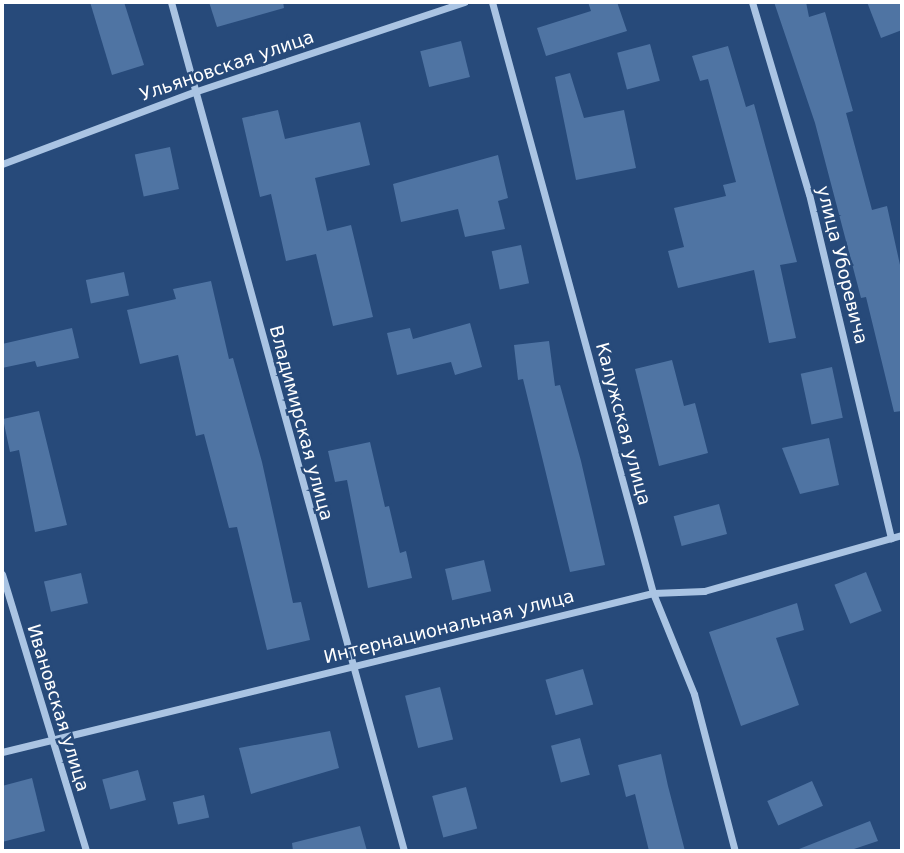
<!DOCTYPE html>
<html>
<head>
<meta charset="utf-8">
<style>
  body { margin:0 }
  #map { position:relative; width:904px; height:853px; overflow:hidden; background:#274a7a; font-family:"DejaVu Sans",sans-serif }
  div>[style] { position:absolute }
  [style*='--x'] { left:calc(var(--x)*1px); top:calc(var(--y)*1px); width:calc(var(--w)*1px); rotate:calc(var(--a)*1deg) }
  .building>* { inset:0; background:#4f74a3; transform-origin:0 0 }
  .street>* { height:7px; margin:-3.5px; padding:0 3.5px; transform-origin:3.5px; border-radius:3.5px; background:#aac4e3 }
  span { translate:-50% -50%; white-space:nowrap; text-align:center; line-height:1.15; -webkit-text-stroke:5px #274a7a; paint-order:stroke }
  .street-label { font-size:18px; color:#fff }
  .frame { position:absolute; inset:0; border:4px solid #fff; pointer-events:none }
</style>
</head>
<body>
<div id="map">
  <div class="building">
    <div style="clip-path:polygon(90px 2px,124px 2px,144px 65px,112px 75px)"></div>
    <div style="clip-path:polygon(209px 2px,283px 2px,284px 8px,217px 27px)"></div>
    <div style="clip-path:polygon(588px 2px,617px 2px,627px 31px,546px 56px,537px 28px,591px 11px)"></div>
    <div style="clip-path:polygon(774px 2px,806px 2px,809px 17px,825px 12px,853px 111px,846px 113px,872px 210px,887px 206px,902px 274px,902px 411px,894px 412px,866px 297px,861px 298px,815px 123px)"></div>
    <div style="clip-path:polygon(867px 2px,902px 2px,902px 30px,881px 38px)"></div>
    <div style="left:461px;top:41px;width:37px;height:42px;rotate:76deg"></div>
    <div style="left:650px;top:44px;width:38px;height:34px;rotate:75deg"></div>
    <div style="clip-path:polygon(728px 46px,746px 107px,754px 104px,797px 262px,780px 265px,796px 338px,769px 343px,754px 270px,678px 288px,668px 251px,684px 247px,674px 208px,726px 196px,723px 185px,736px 182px,708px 79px,700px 81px,692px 56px)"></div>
    <div style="clip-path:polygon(570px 73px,584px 118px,624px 110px,636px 168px,576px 180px,555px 77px)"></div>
    <div style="clip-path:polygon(278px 110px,285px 139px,360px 122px,370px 165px,315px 178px,327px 231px,351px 225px,373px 317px,333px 326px,316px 254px,286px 261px,271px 194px,260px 197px,242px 118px)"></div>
    <div style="left:170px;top:147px;width:43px;height:36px;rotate:78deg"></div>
    <div style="clip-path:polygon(498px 155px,508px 198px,498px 201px,505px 229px,465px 237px,458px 209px,401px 222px,393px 184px)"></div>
    <div style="left:521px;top:245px;width:39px;height:30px;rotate:78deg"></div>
    <div style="left:124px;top:272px;width:24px;height:39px;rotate:78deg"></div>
    <div style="clip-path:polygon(211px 281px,229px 359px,233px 358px,262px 462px,293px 603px,301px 602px,310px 640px,267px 650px,237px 527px,229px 528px,204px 434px,196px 436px,178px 355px,140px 364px,127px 310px,176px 299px,173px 289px)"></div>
    <div style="clip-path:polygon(470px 323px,482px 367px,455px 375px,451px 362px,397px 375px,387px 333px,410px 328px,413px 339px)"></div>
    <div style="clip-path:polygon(72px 328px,79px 358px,37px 367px,35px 361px,2px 368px,2px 344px)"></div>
    <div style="clip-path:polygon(549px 341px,555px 386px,560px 385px,581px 461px,605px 565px,570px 572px,523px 379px,518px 380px,514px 345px)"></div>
    <div style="clip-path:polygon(672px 360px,684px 406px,695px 403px,708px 453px,659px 466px,635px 369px)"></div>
    <div style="left:832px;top:367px;width:52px;height:32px;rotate:78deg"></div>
    <div style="clip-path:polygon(39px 411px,67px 525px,35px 532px,19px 450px,10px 452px,3px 419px)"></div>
    <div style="clip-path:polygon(829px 438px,839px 485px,800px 494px,782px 448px)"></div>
    <div style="clip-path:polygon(370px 442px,385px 507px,389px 506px,400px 553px,406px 551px,412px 578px,368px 588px,347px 480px,335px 482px,328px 451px)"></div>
    <div style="left:719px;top:504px;width:31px;height:47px;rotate:75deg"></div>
    <div style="left:484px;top:560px;width:32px;height:40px;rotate:77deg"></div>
    <div style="left:866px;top:572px;width:42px;height:34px;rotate:68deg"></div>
    <div style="left:81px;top:573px;width:31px;height:38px;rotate:77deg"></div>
    <div style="clip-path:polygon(797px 603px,804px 630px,776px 638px,799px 705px,741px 726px,709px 632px)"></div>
    <div style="left:583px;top:669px;width:37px;height:39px;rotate:74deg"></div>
    <div style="left:440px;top:687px;width:54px;height:36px;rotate:76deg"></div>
    <div style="clip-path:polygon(330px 731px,339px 768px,251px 794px,239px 748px)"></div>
    <div style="left:580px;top:738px;width:38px;height:30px;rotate:75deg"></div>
    <div style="clip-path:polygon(661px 754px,668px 786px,685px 851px,649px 851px,635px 794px,626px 797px,618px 765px)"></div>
    <div style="left:138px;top:770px;width:31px;height:37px;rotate:75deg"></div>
    <div style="clip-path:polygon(32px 778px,45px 831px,2px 842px,2px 786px)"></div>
    <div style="left:812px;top:781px;width:27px;height:49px;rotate:66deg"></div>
    <div style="left:466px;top:787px;width:43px;height:35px;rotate:75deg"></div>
    <div style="left:204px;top:795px;width:23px;height:32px;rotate:77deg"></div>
    <div style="clip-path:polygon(870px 821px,878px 841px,848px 851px,794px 851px)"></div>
    <div style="clip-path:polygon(360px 826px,367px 851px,293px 851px,292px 843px)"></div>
  </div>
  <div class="street">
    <div style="--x:171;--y:2;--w:880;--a:74.65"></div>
    <div style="--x:492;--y:2;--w:613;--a:74.76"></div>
    <div style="--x:653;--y:593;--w:109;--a:67.9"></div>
    <div style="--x:694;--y:694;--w:162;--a:75.4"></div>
    <div style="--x:752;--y:2;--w:200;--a:73.5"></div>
    <div style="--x:809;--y:194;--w:354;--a:76.6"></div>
    <div style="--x:2;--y:164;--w:205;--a:-20.6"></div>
    <div style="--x:194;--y:92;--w:285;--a:-18.4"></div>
    <div style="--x:2;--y:574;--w:289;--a:73.1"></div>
    <div style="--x:2;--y:752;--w:670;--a:-13.73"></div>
    <div style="--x:653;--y:593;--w:51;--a:-2.2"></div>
    <div style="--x:704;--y:591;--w:206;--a:-15.8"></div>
  </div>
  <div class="street-label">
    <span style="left:227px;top:66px;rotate:-19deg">Ульяновская улица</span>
    <span style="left:842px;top:265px;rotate:76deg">улица Уборевича</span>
    <span style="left:301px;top:423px;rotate:75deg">Владимирская улица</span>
    <span style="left:623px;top:424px;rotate:75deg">Калужская улица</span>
    <span style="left:449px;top:627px;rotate:-14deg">Интернациональная улица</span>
    <span style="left:58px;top:708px;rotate:73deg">Ивановская улица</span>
  </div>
  <div class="frame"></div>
</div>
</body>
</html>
